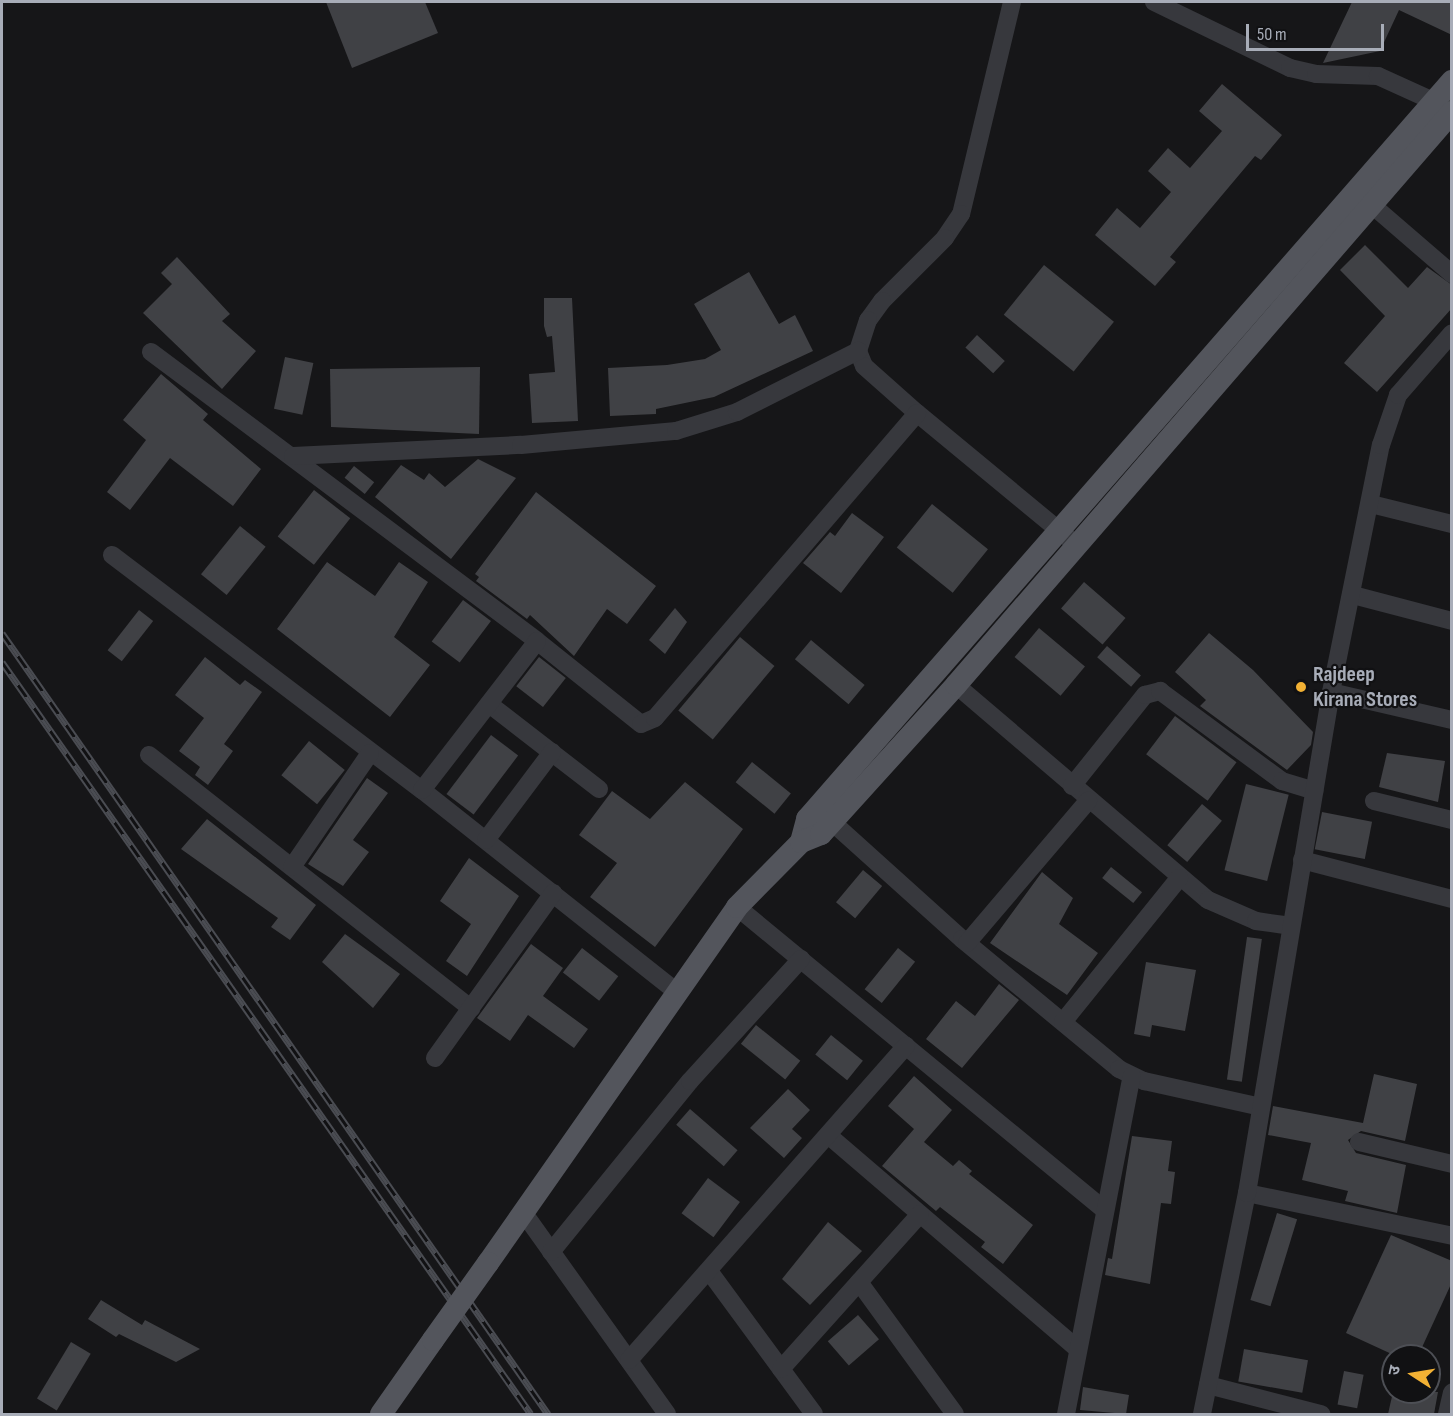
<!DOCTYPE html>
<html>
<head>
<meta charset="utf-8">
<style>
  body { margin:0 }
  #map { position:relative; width:1453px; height:1416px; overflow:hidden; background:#161618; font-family:"Sofia Sans Condensed","Noto Sans Devanagari",sans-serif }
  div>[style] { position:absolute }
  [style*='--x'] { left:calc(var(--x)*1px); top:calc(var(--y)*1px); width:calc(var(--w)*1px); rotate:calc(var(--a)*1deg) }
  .building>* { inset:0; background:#404145; transform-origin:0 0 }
  .minor>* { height:18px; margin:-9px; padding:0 9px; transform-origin:9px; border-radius:9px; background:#37383d }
  .major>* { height:22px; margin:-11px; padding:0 11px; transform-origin:11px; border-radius:11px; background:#53555c }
  .rail>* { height:7px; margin-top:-3.5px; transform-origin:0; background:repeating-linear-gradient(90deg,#111113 0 14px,#4a4c52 0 28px); box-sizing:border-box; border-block:2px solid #4a4c52 }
  .major-bridge>* { height:22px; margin:-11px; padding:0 11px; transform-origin:11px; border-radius:11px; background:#53555c }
  .dots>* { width:16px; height:16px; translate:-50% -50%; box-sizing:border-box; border:3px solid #111113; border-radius:50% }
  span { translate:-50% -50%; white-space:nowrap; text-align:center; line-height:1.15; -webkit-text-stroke:4.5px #111113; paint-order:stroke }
  .poi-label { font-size:22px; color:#a8adb8; font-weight:700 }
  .left { translate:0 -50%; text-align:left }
  .frame { position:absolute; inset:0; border:3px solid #a8adb8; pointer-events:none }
  .north { position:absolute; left:1381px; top:1344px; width:60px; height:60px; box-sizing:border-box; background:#111113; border:2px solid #4d4f55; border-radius:50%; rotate:282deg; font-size:16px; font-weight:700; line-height:24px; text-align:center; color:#a8adb8 }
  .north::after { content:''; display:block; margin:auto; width:21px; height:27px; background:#f2b134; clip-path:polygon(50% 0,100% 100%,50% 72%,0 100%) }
  .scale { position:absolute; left:1246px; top:24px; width:138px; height:27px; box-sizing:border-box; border:3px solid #a8adb8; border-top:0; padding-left:8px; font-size:18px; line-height:21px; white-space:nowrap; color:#a8adb8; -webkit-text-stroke:4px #111113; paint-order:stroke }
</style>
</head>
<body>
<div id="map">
  <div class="building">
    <div style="clip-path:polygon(326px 2px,425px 2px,438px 33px,352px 68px)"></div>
    <div style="clip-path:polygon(1352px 2px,1452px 2px,1452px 35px,1399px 10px,1380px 51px,1323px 63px)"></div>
    <div style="clip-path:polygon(1222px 84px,1282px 135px,1261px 160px,1255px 156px,1170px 257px,1176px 262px,1155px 286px,1095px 235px,1117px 208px,1140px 228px,1171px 192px,1148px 171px,1168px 148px,1190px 168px,1222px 131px,1199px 111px)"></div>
    <div style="clip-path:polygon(1365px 245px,1408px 288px,1427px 267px,1452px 285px,1452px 308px,1377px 392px,1344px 363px,1385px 316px,1340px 270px)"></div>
    <div style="clip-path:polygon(177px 257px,230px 314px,222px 321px,256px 351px,222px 389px,143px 313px,172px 284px,161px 273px)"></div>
    <div style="left:1044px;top:265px;width:90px;height:64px;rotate:39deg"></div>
    <div style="clip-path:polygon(749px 272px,779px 324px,795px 315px,813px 351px,714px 397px,656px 409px,656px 414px,610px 416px,608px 368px,667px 365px,705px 359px,721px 350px,694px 304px)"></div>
    <div style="clip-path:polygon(544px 298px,572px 298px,578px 421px,532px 423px,529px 374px,555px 372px,552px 336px,547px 337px,544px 326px)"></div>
    <div style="left:977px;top:335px;width:38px;height:17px;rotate:43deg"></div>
    <div style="left:285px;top:357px;width:29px;height:53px;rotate:12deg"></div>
    <div style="clip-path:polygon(480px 367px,479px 434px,331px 427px,330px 369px)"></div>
    <div style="clip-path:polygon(161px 374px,208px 414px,203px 420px,261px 469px,233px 506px,170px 458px,130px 510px,107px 492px,146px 440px,123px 420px)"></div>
    <div style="clip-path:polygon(478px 459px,516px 478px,451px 559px,375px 497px,401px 465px,424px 480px,429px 473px,445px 487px)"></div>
    <div style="left:354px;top:466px;width:26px;height:15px;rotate:39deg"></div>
    <div style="left:314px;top:490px;width:46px;height:59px;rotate:38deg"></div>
    <div style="clip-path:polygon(536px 492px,656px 586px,627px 624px,607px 609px,574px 656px,530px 615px,527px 619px,476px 581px,479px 577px,475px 574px)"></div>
    <div style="left:932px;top:504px;width:72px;height:56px;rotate:39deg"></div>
    <div style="clip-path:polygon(852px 513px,884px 537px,841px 593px,803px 563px,830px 532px,835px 536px)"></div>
    <div style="left:240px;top:526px;width:33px;height:62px;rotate:39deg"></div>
    <div style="clip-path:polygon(327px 562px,375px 596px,399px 562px,428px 582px,394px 637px,430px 665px,390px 717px,277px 629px)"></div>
    <div style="left:1084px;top:582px;width:55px;height:35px;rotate:41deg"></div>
    <div style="left:463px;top:600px;width:35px;height:52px;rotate:37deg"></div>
    <div style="clip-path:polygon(675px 608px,687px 622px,665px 654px,649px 640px)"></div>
    <div style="left:139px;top:610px;width:18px;height:51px;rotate:38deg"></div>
    <div style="left:1039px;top:628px;width:60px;height:38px;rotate:40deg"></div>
    <div style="clip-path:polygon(1209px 633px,1253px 670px,1313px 732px,1311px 745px,1287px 770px,1200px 706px,1206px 700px,1175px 672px)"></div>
    <div style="left:740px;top:637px;width:45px;height:96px;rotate:40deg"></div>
    <div style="left:811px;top:640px;width:70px;height:25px;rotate:40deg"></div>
    <div style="left:1107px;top:646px;width:45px;height:15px;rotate:41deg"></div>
    <div style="clip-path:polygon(205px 657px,240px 685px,245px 680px,262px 692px,224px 744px,233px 751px,208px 785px,195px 775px,200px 767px,179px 751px,204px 718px,175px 695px)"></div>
    <div style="left:539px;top:657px;width:34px;height:37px;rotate:38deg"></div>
    <div style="left:1175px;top:716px;width:77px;height:48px;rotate:37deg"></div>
    <div style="left:491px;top:735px;width:34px;height:74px;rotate:37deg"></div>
    <div style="left:309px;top:741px;width:46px;height:44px;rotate:39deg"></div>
    <div style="clip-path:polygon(1387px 753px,1445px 761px,1438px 802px,1379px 787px)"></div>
    <div style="left:752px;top:762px;width:50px;height:26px;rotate:39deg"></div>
    <div style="clip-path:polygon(367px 778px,388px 793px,353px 840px,369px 852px,343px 886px,308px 864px)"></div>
    <div style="clip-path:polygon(685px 782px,743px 829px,655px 947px,590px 897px,617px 863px,579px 835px,612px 791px,650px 819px)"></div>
    <div style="left:1246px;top:784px;width:44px;height:89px;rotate:14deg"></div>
    <div style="left:1202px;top:804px;width:26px;height:54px;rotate:40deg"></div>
    <div style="left:1322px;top:812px;width:51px;height:38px;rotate:11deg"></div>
    <div style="clip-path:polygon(207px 819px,316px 905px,290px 940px,271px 927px,278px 918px,181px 849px)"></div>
    <div style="clip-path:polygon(469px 858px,519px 896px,467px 976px,446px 961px,471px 924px,440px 901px)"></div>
    <div style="left:1111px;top:867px;width:40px;height:14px;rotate:39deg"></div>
    <div style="left:863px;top:870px;width:25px;height:42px;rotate:40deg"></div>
    <div style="clip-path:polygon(1042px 872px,1073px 898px,1059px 924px,1098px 953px,1067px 995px,990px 943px)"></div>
    <div style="clip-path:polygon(345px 934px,400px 974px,373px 1008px,322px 962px)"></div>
    <div style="left:1247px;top:937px;width:15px;height:144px;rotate:8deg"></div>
    <div style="clip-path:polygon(531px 944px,563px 968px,543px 996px,588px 1029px,574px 1048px,528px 1015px,510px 1041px,477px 1018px)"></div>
    <div style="left:582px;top:948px;width:46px;height:31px;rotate:38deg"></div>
    <div style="left:898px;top:948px;width:22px;height:53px;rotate:39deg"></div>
    <div style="clip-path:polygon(1146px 962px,1196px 970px,1185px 1031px,1152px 1025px,1150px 1037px,1134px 1034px)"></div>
    <div style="clip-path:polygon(999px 984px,1019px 1000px,962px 1068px,926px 1039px,956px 1001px,975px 1016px)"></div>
    <div style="left:756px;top:1025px;width:57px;height:24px;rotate:39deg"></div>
    <div style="left:831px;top:1035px;width:41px;height:25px;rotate:39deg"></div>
    <div style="clip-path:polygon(1374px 1074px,1417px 1084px,1405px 1141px,1361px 1131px,1348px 1140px,1356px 1153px,1406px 1165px,1397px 1213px,1345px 1201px,1348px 1191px,1302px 1180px,1311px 1143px,1268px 1135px,1273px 1106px,1363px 1123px)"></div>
    <div style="clip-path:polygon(914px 1076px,952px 1110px,924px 1142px,953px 1166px,959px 1160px,972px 1171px,969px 1174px,1033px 1225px,1003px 1264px,981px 1247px,985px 1242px,940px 1207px,936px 1211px,882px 1166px,914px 1129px,888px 1106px)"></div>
    <div style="clip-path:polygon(788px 1089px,810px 1110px,792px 1129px,802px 1138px,784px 1158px,750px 1128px)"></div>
    <div style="left:690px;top:1109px;width:63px;height:21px;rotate:41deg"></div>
    <div style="clip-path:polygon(1132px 1136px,1172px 1141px,1168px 1171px,1175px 1172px,1171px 1204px,1161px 1203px,1150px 1284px,1105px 1275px,1108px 1258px,1112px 1259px)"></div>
    <div style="left:708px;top:1178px;width:40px;height:44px;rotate:37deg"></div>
    <div style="left:1277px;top:1213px;width:21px;height:91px;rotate:17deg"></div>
    <div style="clip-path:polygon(828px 1222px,862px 1251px,810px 1305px,782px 1279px)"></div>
    <div style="clip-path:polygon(1391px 1235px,1452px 1261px,1452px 1282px,1418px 1356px,1396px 1356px,1346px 1333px)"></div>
    <div style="clip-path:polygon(101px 1300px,142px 1325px,145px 1320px,200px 1349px,176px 1362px,119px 1334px,116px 1337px,88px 1319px)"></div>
    <div style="left:858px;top:1315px;width:32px;height:40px;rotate:49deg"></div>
    <div style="left:71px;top:1342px;width:23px;height:66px;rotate:31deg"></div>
    <div style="left:1244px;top:1349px;width:65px;height:33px;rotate:10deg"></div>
    <div style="left:1344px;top:1371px;width:20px;height:34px;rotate:11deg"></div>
    <div style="clip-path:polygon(1083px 1387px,1129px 1395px,1126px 1414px,1080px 1410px)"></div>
    <div style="clip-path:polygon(1393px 1392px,1438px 1392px,1434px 1414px,1388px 1414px)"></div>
  </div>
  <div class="minor">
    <div style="--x:1012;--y:2;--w:218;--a:103.5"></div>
    <div style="--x:961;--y:214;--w:29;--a:124"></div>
    <div style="--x:945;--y:238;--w:89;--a:135"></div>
    <div style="--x:882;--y:301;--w:24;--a:126"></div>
    <div style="--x:868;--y:320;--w:33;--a:108"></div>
    <div style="--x:858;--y:351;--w:16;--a:68"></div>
    <div style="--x:864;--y:366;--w:71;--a:41.6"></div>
    <div style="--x:917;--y:413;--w:196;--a:39.6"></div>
    <div style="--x:1154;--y:2;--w:151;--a:25.9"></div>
    <div style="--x:1290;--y:68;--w:27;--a:13"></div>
    <div style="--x:1316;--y:74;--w:62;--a:1.8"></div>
    <div style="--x:1378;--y:76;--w:72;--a:24.4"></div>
    <div style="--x:1372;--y:205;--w:106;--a:40.8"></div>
    <div style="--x:151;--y:352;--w:482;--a:36.8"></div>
    <div style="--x:537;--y:641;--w:133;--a:38.6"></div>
    <div style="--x:641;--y:724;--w:15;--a:-23"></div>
    <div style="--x:655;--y:718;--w:402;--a:-49.3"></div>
    <div style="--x:293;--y:456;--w:228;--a:-2.8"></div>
    <div style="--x:521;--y:445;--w:156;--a:-5.2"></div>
    <div style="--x:676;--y:431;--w:64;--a:-17.3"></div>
    <div style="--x:737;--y:412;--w:136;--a:-26.8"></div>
    <div style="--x:1371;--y:504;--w:83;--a:13.9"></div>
    <div style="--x:112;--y:555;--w:389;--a:37.2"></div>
    <div style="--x:422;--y:790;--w:325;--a:38.4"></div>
    <div style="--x:1353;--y:595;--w:102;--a:14.7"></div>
    <div style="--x:956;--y:685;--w:331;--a:40.5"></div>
    <div style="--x:1208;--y:900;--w:52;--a:23.6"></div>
    <div style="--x:1256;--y:921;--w:34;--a:8"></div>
    <div style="--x:1331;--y:692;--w:124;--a:13"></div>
    <div style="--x:489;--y:704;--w:139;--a:37.7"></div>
    <div style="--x:149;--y:755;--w:410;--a:38.2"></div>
    <div style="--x:1072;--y:786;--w:117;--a:-51.3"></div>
    <div style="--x:1145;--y:695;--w:16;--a:-15"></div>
    <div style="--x:1160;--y:691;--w:152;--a:36.4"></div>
    <div style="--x:1282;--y:781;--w:34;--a:17"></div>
    <div style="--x:422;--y:790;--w:188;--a:-52.3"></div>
    <div style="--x:1374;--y:801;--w:80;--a:13.7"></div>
    <div style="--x:832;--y:822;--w:175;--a:42"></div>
    <div style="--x:962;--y:939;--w:204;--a:39.6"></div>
    <div style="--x:1119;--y:1069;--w:28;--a:26"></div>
    <div style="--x:1144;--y:1081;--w:120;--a:12.5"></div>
    <div style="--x:486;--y:840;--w:110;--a:-53.1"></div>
    <div style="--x:1302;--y:860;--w:155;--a:14.6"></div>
    <div style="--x:292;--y:867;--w:138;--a:-55.6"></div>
    <div style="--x:737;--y:907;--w:476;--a:39.5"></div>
    <div style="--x:967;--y:943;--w:187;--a:-49.6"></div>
    <div style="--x:1063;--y:1022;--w:185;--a:-51.1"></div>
    <div style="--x:435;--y:1058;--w:203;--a:-54.4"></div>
    <div style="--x:828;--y:1135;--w:329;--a:40.6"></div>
    <div style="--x:1359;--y:1142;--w:96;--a:13.3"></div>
    <div style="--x:1247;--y:1193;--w:209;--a:11.8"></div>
    <div style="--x:523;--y:1212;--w:248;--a:54.5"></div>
    <div style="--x:551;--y:1252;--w:220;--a:-50.9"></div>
    <div style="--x:690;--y:1081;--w:165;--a:-47.7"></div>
    <div style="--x:709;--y:1271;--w:177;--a:53.7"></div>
    <div style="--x:859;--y:1282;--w:163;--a:54"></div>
    <div style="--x:629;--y:1360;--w:419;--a:-48.6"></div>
    <div style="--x:781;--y:1369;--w:208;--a:-48.1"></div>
    <div style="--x:1208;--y:1385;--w:117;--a:14.4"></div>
    <div style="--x:1066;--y:1414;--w:344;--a:-79"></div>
    <div style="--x:1202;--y:1414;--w:226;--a:-78.5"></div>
    <div style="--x:1247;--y:1193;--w:508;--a:-80.48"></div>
    <div style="--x:1331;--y:692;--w:252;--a:-78.6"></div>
    <div style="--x:1381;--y:445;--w:53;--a:-71.2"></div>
    <div style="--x:1398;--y:395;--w:82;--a:-48.9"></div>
    <div style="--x:1447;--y:1414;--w:22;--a:-77"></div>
  </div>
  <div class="major">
    <div style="--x:801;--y:842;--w:24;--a:-75"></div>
    <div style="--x:807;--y:819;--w:980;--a:-48.85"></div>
    <div style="--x:488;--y:1263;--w:434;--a:-55"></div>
    <div style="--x:737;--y:907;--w:91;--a:-45.4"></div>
    <div style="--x:801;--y:842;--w:22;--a:-22"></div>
    <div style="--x:821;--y:834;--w:201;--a:-47.8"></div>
    <div style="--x:956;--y:685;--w:758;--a:-49.12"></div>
    <div style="--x:381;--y:1414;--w:90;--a:-54.9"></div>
  </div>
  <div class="rail">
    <div style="--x:2;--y:633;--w:953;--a:55.04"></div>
    <div style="--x:2;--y:662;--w:919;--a:54.88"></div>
  </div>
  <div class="major-bridge">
    <div style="--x:433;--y:1340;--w:95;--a:-54.5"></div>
  </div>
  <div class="dots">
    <div style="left:1301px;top:687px;background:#f2b134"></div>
  </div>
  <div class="poi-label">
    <span class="left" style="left:1313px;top:687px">Rajdeep<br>Kirana Stores</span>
  </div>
  <div class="frame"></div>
  <div class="north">उ</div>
  <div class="scale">50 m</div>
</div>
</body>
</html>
